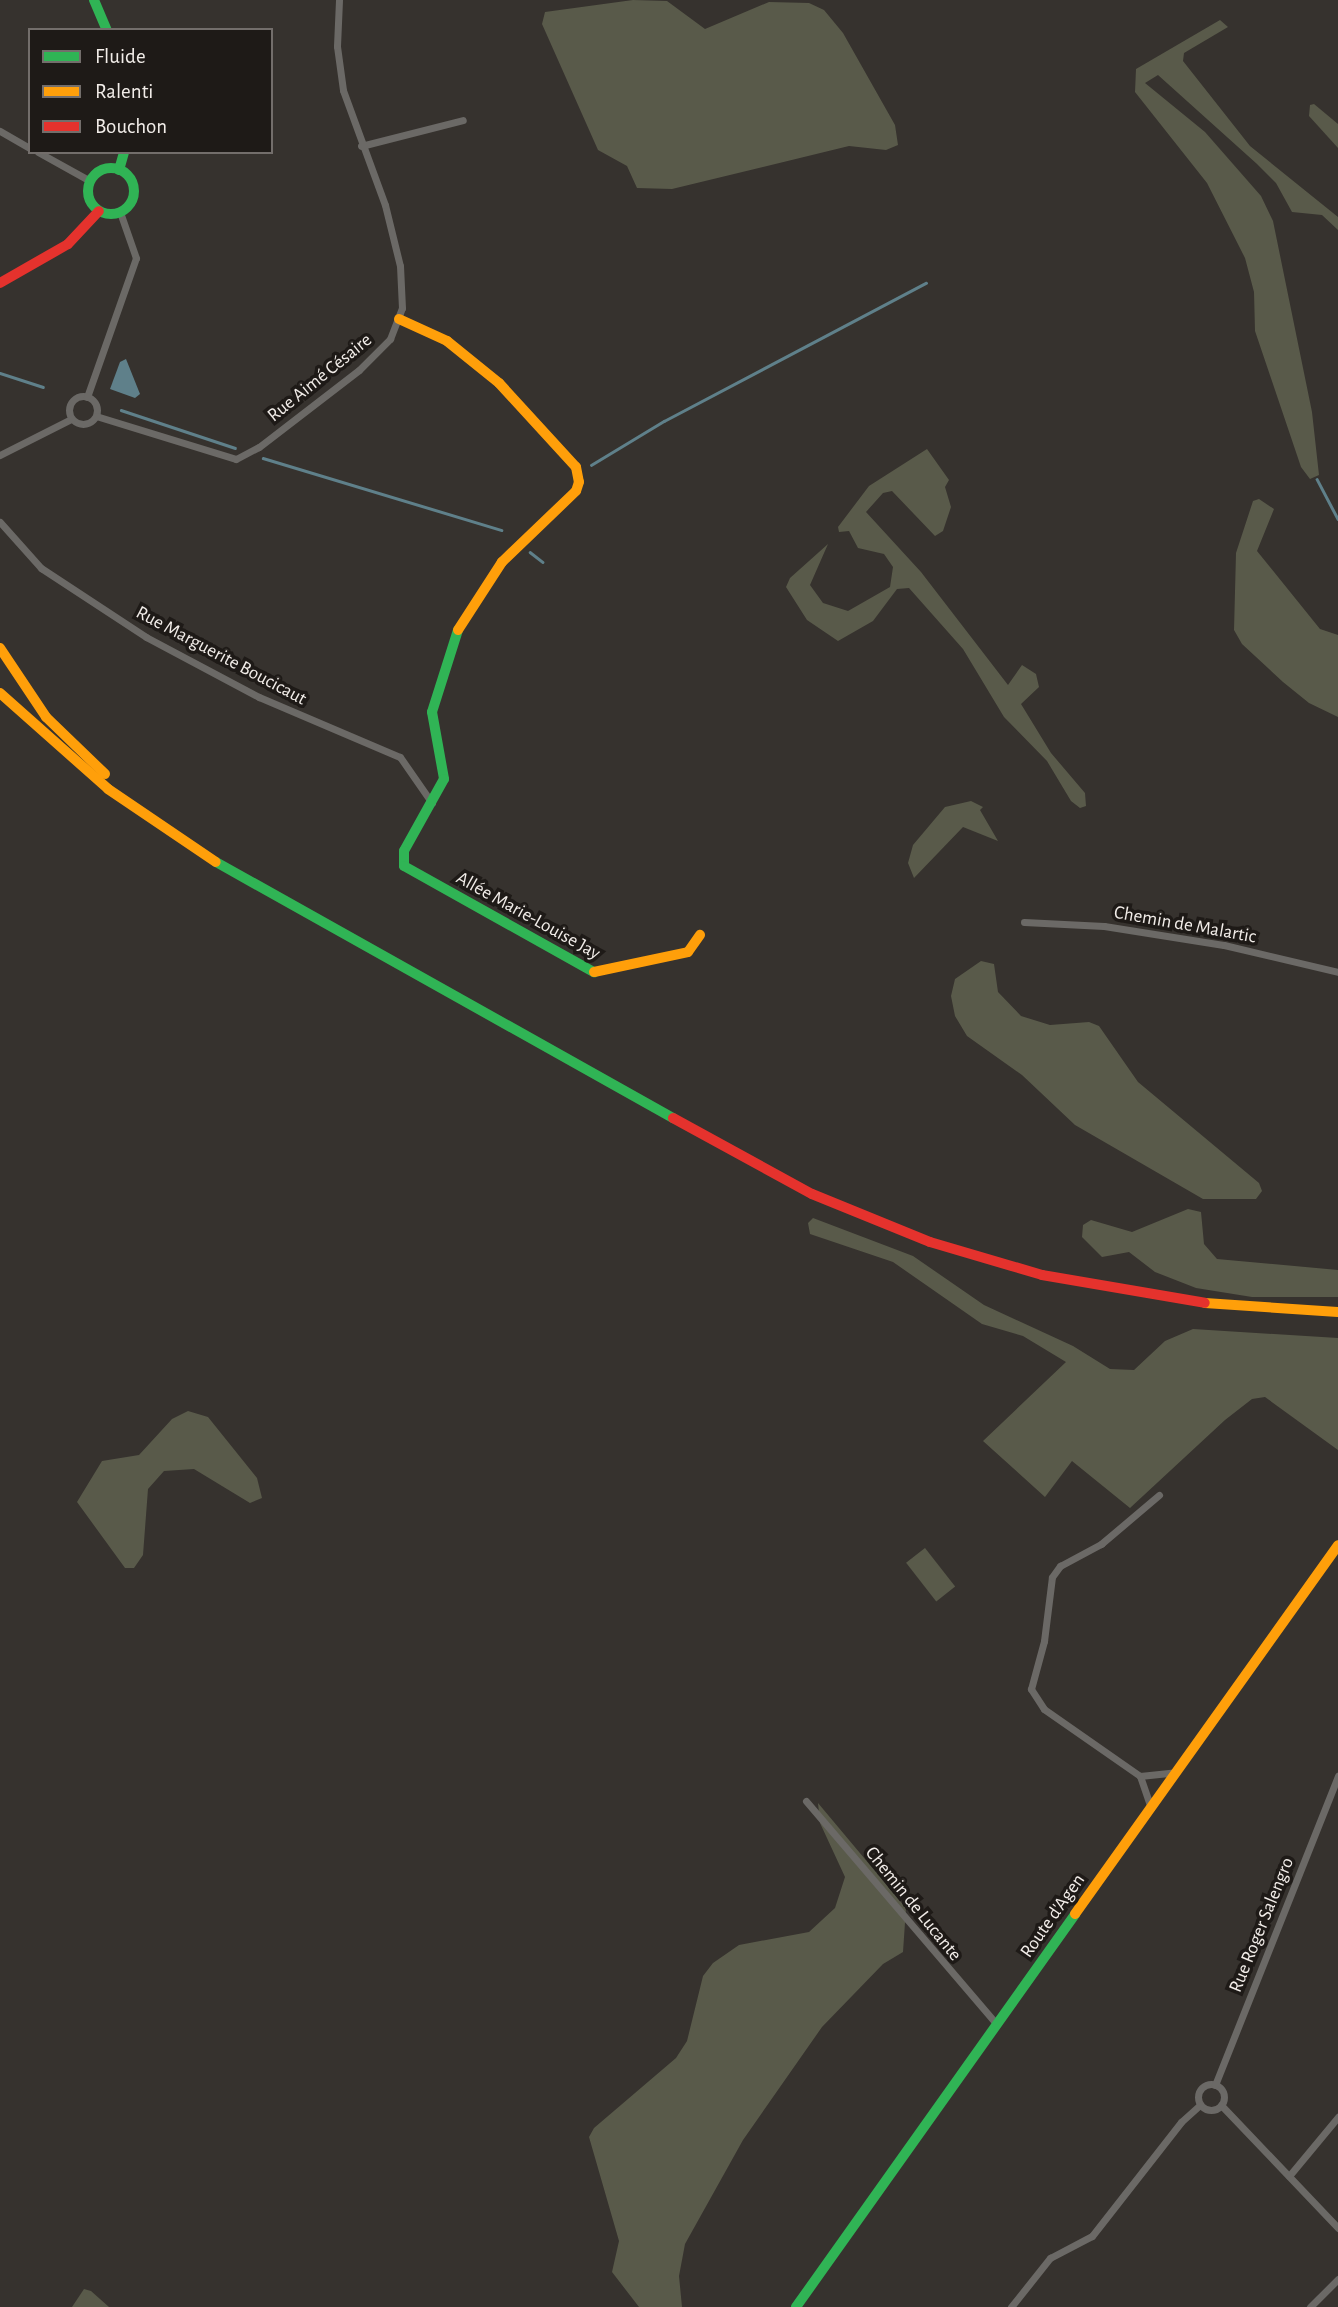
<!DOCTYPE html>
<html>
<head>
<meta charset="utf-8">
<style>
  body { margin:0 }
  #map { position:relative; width:1338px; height:2307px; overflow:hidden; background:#36322e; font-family:"Alegreya Sans",sans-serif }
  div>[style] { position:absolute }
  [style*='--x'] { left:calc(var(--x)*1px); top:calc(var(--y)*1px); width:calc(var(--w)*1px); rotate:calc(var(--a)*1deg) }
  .green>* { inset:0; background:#595a4a; transform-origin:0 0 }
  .water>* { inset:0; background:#5f808a }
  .stream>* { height:2.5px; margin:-1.25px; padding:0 1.25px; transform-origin:1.25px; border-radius:1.25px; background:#5f808a }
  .street>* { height:7px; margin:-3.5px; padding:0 3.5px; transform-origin:3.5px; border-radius:3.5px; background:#6b6966 }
  .street>.ring { margin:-3.5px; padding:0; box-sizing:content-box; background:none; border:7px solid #6b6966; border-radius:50% }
  .fast>* { height:10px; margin:-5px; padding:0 5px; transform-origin:5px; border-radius:5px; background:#30b455 }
  .fast>.ring { margin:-5px; padding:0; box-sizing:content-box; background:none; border:10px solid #30b455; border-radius:50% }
  .slow>* { height:10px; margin:-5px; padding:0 5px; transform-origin:5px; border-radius:5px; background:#ff9f0a }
  .jam>* { height:10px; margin:-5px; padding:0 5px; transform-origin:5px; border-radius:5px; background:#e5322d }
  span { translate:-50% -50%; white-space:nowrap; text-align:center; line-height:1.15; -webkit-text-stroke:7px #1e1a17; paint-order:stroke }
  .street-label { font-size:19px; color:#f2ede9 }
  .legend { position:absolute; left:28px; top:28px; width:245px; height:126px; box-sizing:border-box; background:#1e1a17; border:2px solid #736e6b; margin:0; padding:9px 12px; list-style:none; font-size:21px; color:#f2ede9 }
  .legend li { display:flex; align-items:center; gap:14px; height:35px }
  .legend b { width:35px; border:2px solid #736e6b }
</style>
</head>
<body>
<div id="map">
  <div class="green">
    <div style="clip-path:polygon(633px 0,667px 1px,705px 29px,769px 2px,809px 3px,824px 10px,843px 33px,895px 125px,898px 145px,886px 150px,849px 146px,672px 189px,637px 188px,627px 166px,598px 150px,542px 24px,545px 12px)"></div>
    <div style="clip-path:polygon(1220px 20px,1228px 27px,1184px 53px,1183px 61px,1250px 146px,1338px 217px,1338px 230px,1322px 215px,1292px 212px,1276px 183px,1257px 164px,1158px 75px,1145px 83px,1205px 132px,1261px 196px,1273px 221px,1312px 412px,1319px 475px,1310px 479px,1301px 467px,1255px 331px,1254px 292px,1245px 258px,1207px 183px,1135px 92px,1136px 69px)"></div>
    <div style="clip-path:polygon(1314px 104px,1338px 124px,1338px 148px,1309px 116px,1310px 105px)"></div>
    <div style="clip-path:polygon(927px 449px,949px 480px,945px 487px,951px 507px,943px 531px,935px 536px,892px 491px,883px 493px,866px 512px,921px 572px,1008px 685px,1022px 665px,1036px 674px,1039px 687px,1021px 704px,1051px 753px,1085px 793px,1086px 806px,1080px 808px,1071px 801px,1047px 761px,1004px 717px,963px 649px,909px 588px,897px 589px,873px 621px,838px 641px,807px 620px,786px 587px,790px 578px,828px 544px,810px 585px,823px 603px,848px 611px,890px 587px,893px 567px,884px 554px,858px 548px,849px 531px,839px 532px,838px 527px,869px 486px)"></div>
    <div style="clip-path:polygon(1259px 499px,1274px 509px,1257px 551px,1320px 629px,1338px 635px,1338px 717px,1309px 703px,1283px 682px,1242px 644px,1234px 630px,1236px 553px,1253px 501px)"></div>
    <div style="clip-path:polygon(971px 801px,983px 807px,980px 810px,998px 841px,963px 827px,914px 878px,908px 863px,913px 845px,945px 807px)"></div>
    <div style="clip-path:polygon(981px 961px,994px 964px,998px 992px,1021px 1016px,1050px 1025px,1089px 1022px,1099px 1026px,1138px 1082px,1259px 1183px,1262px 1191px,1256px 1199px,1203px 1199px,1075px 1125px,1022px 1075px,967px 1036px,955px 1016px,951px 996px,955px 979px)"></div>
    <div style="clip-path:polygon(1188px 1209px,1201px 1212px,1204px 1244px,1217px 1259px,1338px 1270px,1338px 1297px,1252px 1297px,1196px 1288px,1155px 1272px,1129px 1252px,1102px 1257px,1082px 1237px,1083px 1225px,1091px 1220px,1132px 1232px)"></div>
    <div style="clip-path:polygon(813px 1218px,913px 1256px,984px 1305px,1073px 1346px,1110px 1369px,1134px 1370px,1165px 1341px,1193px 1329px,1338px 1338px,1338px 1450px,1265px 1397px,1252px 1399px,1225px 1420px,1130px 1508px,1072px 1461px,1045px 1497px,983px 1441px,1066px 1362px,1023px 1336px,982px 1324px,893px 1262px,810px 1234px,808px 1223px)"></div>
    <div style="clip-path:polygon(188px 1411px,208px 1417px,257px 1478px,262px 1498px,250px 1503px,194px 1469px,164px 1471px,148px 1489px,143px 1555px,134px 1568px,125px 1568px,77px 1502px,102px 1461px,139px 1455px,172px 1419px)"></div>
    <div style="left:925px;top:1548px;width:49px;height:24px;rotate:52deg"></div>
    <div style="clip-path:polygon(818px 1803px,906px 1908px,903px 1952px,883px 1964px,822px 2027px,743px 2140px,685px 2244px,679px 2276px,682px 2307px,639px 2307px,612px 2272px,619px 2241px,589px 2137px,594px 2128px,676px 2058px,687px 2041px,703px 1976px,713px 1963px,739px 1945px,809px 1932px,835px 1908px,845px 1877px,820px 1823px)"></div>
    <div style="clip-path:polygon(84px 2289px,91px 2291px,109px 2307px,72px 2307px)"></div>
  </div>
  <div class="water">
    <div style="clip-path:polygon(126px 359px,140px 394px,135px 398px,110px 389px,120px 362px)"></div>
  </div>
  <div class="stream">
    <div style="--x:0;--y:373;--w:45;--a:18"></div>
    <div style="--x:121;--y:410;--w:120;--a:18.4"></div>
    <div style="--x:263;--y:458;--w:249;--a:16.8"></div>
    <div style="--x:591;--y:465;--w:85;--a:-31.1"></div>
    <div style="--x:664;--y:421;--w:296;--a:-27.8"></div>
    <div style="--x:1317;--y:479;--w:45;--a:62.3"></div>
    <div style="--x:530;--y:552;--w:16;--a:38"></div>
  </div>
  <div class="street">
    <div style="--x:0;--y:131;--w:34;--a:30"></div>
    <div style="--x:361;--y:146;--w:105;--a:-14.3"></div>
    <div style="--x:38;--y:152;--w:60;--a:29.1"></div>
    <div class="ring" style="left:69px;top:396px;width:21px;height:21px"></div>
    <div style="--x:87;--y:397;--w:147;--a:-70.6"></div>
    <div style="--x:136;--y:258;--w:49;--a:-109.2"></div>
    <div style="--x:96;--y:416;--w:146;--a:17.1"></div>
    <div style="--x:236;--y:459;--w:26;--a:-28"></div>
    <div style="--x:259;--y:447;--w:126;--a:-37.6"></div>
    <div style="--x:359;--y:370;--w:44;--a:-45"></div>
    <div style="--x:390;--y:339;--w:33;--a:-69"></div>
    <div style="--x:402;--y:308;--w:42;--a:-92.7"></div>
    <div style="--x:400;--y:266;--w:63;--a:-103.8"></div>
    <div style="--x:385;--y:205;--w:122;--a:-110.1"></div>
    <div style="--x:343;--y:90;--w:44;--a:-97.8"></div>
    <div style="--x:337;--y:46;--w:46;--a:-87.5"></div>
    <div style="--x:0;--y:455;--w:80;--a:-26.9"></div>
    <div style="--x:0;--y:522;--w:62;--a:48.3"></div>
    <div style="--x:41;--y:568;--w:126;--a:33.3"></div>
    <div style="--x:146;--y:637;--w:128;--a:28"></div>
    <div style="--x:259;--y:697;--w:153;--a:23.1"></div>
    <div style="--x:400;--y:757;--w:56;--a:55.2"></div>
    <div style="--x:1024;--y:922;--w:80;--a:2.9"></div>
    <div style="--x:1104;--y:926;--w:121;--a:9"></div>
    <div style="--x:1224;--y:945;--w:117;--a:13.3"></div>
    <div style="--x:1140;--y:1776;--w:36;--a:-6"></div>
    <div style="--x:806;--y:1801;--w:294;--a:49.5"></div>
    <div style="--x:1151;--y:1808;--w:34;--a:-109"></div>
    <div style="--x:1140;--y:1776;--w:117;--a:-145.1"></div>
    <div style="--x:1044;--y:1709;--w:24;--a:-123"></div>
    <div style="--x:1031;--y:1689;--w:50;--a:-74.8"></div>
    <div style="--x:1044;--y:1641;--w:64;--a:-82.9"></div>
    <div style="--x:1052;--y:1577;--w:14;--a:-54"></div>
    <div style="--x:1060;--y:1566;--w:47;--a:-28.2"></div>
    <div style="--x:1101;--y:1544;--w:76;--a:-40.2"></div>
    <div class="ring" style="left:1198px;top:2084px;width:19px;height:19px"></div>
    <div style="--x:1215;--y:2085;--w:333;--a:-68.3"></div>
    <div style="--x:1221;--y:2105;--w:170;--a:46.4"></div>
    <div style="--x:1289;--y:2176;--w:77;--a:-50.3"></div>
    <div style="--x:1011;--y:2307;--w:63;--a:-51.5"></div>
    <div style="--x:1050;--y:2258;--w:47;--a:-27.6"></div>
    <div style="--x:1092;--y:2236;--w:145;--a:-52"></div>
    <div style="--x:1181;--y:2122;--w:25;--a:-42"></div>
    <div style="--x:1310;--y:2307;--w:40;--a:-45"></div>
  </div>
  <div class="fast">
    <div style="--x:94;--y:0;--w:33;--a:67"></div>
    <div class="ring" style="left:88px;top:168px;width:36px;height:36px"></div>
    <div style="--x:119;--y:170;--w:19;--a:-74"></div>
    <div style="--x:458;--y:630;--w:86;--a:107.6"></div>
    <div style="--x:432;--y:712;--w:68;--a:79.8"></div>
    <div style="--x:444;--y:779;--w:82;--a:119.1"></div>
    <div style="--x:404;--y:851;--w:15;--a:90"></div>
    <div style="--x:404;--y:866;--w:218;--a:29.2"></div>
    <div style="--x:216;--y:862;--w:524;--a:29.26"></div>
    <div style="--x:796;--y:2307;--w:482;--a:-54.6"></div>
  </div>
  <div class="slow">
    <div style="--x:399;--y:319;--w:53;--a:24.6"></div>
    <div style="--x:447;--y:341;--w:67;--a:38.9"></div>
    <div style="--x:499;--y:383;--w:114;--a:47.5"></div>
    <div style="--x:576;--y:467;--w:15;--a:79"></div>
    <div style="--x:579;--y:482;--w:9;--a:108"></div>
    <div style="--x:576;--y:491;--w:103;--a:136.2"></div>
    <div style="--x:502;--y:562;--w:81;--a:122.9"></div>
    <div style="--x:0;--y:648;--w:83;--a:56.3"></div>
    <div style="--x:46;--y:717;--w:82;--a:44"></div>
    <div style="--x:0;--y:693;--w:144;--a:41.6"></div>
    <div style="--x:108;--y:789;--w:130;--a:34.1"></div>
    <div style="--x:594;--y:972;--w:96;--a:-12"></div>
    <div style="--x:688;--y:952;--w:21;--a:-55"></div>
    <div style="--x:1205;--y:1303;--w:133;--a:3.9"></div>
    <div style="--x:1075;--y:1914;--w:453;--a:-54.5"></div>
  </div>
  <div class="jam">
    <div style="--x:0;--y:283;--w:78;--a:-29.8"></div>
    <div style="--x:68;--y:244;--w:45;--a:-46.8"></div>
    <div style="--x:673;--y:1118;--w:158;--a:28.7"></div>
    <div style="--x:812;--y:1194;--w:127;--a:22.1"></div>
    <div style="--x:930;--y:1242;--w:117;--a:16.4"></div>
    <div style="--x:1042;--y:1275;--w:165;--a:9.7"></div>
  </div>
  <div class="street-label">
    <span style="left:320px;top:378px;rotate:-39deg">Rue Aimé Césaire</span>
    <span style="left:221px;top:656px;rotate:28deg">Rue Marguerite Boucicaut</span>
    <span style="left:528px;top:916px;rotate:29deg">Allée Marie-Louise Jay</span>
    <span style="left:1185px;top:925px;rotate:10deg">Chemin de Malartic</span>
    <span style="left:913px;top:1904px;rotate:51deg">Chemin de Lucante</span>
    <span style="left:1053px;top:1916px;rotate:-55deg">Route d'Agen</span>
    <span style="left:1262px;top:1925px;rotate:-68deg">Rue Roger Salengro</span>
  </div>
  <ul class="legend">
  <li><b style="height:9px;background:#30b455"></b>Fluide</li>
  <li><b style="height:9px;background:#ff9f0a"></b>Ralenti</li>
  <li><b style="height:9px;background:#e5322d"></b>Bouchon</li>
  </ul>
</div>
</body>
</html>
